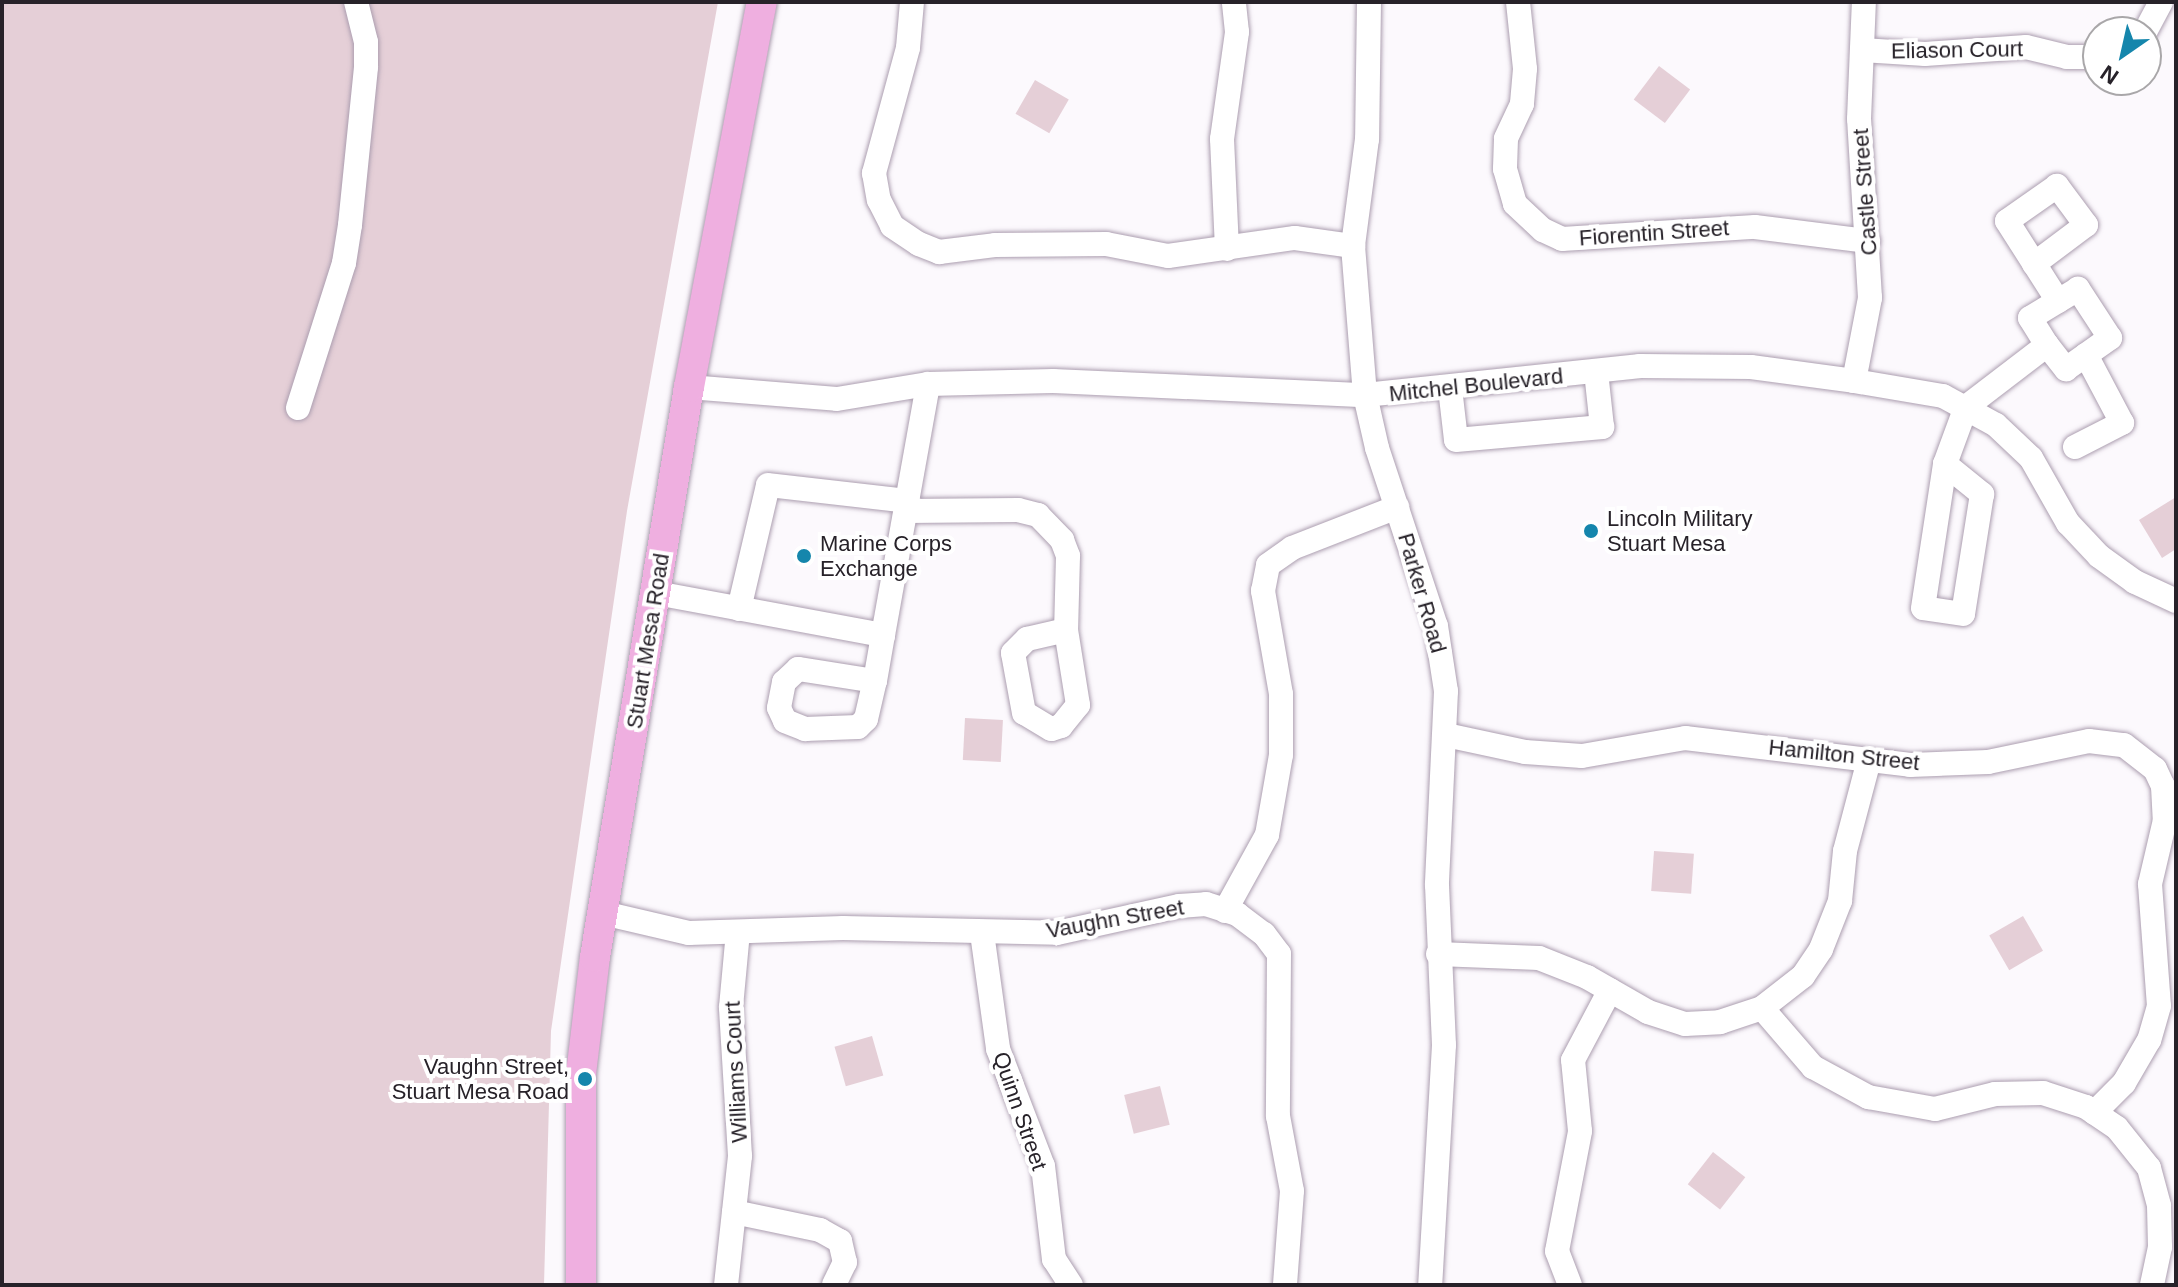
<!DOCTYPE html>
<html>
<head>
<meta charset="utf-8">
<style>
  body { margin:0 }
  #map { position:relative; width:2178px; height:1287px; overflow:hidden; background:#fcf9fd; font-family:Arial,sans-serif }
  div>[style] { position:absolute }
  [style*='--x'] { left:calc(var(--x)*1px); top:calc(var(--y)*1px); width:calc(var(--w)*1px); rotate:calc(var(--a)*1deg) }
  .green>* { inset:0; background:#e5cfd7; transform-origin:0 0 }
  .roads { filter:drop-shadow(0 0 2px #ac9eb0) drop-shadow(0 0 2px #ac9eb0) }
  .minor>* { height:24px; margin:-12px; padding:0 12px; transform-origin:12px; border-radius:12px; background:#fff }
  .major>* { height:30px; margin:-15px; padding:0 15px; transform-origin:15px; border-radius:15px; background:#efafe0 }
  .dots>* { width:22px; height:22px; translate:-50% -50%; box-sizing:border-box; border:4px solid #fff; border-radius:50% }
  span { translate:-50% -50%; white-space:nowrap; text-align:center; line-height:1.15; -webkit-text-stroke:8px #fff; paint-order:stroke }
  .street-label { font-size:22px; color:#272229 }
  .poi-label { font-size:22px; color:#272229 }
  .left { translate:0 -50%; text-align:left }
  .right { translate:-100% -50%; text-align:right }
  .frame { position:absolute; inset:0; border:4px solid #272229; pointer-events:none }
  .north { position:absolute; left:2082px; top:16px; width:80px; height:80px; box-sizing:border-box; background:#fff; border:2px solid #a9a7a9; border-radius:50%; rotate:214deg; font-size:22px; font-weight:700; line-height:32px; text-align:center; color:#272229 }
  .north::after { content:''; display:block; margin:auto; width:28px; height:36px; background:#1586ac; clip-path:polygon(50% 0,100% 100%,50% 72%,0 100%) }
</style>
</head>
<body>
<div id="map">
  <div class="green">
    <div style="clip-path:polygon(2px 2px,718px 2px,627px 511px,551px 1031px,544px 1285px,2px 1285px)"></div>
    <div style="left:1659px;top:66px;width:39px;height:42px;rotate:37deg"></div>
    <div style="left:1035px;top:80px;width:39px;height:39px;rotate:30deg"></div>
    <div style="clip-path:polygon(2176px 497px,2176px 549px,2162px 558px,2139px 520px)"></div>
    <div style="left:965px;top:718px;width:38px;height:42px;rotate:3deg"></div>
    <div style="left:1654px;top:851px;width:40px;height:40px;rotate:4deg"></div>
    <div style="left:2023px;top:916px;width:40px;height:39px;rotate:60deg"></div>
    <div style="left:872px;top:1036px;width:41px;height:39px;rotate:74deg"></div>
    <div style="left:1160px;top:1086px;width:40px;height:37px;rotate:76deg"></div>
    <div style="left:1713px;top:1152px;width:41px;height:41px;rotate:38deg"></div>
  </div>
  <div class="roads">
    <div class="minor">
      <div style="--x:912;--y:2;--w:46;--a:95"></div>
      <div style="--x:908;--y:48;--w:130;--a:105.2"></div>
      <div style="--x:874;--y:173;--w:27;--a:80"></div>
      <div style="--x:879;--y:200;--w:29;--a:63"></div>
      <div style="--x:892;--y:226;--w:32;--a:34"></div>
      <div style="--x:919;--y:244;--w:22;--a:22"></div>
      <div style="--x:939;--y:252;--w:56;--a:-7.1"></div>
      <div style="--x:995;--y:245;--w:111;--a:-0.5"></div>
      <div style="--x:1106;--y:244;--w:63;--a:11"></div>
      <div style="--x:1168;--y:256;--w:128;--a:-8.1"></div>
      <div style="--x:1295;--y:238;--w:59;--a:7.9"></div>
      <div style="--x:1369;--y:2;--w:137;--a:90.8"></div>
      <div style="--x:1367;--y:139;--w:108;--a:97.5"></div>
      <div style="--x:1353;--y:246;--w:149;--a:85.4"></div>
      <div style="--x:1365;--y:395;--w:54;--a:77.2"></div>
      <div style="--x:1377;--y:448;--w:188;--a:71.7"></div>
      <div style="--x:1436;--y:626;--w:66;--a:81.3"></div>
      <div style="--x:1446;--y:691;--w:194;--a:92.7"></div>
      <div style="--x:1437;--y:885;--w:160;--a:87.5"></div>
      <div style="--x:1444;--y:1045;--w:240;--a:93.3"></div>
      <div style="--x:1518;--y:2;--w:67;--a:84"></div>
      <div style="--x:1525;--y:69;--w:35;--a:95"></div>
      <div style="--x:1522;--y:104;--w:38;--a:115"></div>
      <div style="--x:1506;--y:139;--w:30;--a:92"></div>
      <div style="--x:1505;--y:169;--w:36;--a:74"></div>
      <div style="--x:1515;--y:204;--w:38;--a:43"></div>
      <div style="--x:1543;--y:230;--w:21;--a:25"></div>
      <div style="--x:1562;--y:239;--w:193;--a:-3.6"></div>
      <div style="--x:1755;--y:227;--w:114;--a:7.1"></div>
      <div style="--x:2145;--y:32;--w:34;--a:-62"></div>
      <div style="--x:1862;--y:50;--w:63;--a:3.6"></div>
      <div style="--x:1925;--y:54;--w:101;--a:-4"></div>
      <div style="--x:2026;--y:47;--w:42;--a:13.7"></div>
      <div style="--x:2067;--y:57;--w:31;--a:0"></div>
      <div style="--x:1227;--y:249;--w:110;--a:-92.6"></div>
      <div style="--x:1222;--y:139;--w:108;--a:-82"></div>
      <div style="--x:1237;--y:32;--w:30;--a:-96"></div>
      <div style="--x:2034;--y:264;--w:65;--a:-36.9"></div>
      <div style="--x:2086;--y:225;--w:49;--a:-126.6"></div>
      <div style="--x:2057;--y:186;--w:61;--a:145"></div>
      <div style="--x:2007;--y:221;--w:95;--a:57.5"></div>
      <div style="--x:1854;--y:381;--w:85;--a:-79.1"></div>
      <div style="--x:1870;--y:298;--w:179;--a:-93.5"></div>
      <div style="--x:1859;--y:119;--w:117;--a:-87.6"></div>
      <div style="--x:689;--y:387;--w:148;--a:4.6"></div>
      <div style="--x:837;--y:399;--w:92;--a:-9.4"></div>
      <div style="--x:928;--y:384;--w:125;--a:-1.4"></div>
      <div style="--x:1053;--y:381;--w:312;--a:2.6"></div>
      <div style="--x:1365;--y:395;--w:277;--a:-6"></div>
      <div style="--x:1640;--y:366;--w:111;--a:0.5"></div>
      <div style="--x:1751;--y:367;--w:104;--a:7.7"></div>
      <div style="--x:1854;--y:381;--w:90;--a:9.6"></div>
      <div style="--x:1943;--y:396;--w:60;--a:28.7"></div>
      <div style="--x:1996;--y:425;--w:48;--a:43.3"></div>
      <div style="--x:2031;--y:458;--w:75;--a:60.4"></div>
      <div style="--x:2068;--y:523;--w:45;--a:46.8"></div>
      <div style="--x:2099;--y:556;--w:44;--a:35.8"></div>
      <div style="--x:2135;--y:582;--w:45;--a:24.9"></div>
      <div style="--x:1450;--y:388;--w:52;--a:83.4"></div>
      <div style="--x:1456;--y:440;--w:147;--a:-5.1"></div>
      <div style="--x:1602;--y:427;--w:55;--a:-96.2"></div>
      <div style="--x:298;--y:408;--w:152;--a:-72.4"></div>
      <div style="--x:344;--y:263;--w:38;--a:-81"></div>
      <div style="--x:350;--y:225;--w:159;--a:-84.2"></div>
      <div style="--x:366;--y:67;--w:25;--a:-90"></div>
      <div style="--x:366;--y:42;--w:41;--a:-104"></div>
      <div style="--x:2075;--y:447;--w:53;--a:-27.1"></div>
      <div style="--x:2122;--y:423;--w:77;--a:-117.9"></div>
      <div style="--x:1945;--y:464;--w:48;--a:39"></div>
      <div style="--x:1982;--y:494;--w:121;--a:99"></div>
      <div style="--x:1963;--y:614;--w:40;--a:-171.5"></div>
      <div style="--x:1923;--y:608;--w:146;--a:-81.3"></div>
      <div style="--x:1945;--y:464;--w:61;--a:-69.8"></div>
      <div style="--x:1966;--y:407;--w:102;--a:-37.4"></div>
      <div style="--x:2047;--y:345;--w:31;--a:52"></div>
      <div style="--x:2066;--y:369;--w:54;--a:-35.2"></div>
      <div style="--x:2110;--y:338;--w:59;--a:-123.1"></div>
      <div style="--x:2078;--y:289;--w:56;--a:148.9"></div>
      <div style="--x:2030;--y:318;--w:32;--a:58"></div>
      <div style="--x:906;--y:511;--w:112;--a:-0.5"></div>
      <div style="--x:1018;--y:510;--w:21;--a:14"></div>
      <div style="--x:1038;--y:515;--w:35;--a:46"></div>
      <div style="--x:1062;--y:540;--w:17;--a:69"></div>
      <div style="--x:1068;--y:556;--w:74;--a:91.5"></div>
      <div style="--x:1066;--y:630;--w:76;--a:80.9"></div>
      <div style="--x:1078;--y:705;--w:27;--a:129"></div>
      <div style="--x:1061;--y:726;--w:10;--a:163"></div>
      <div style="--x:1051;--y:729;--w:31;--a:-149"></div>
      <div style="--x:1024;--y:713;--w:61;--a:-100.4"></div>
      <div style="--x:1013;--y:653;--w:20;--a:-45"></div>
      <div style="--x:1027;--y:639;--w:40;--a:-13"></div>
      <div style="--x:656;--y:593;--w:231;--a:10.5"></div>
      <div style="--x:739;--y:609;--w:127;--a:-76.8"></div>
      <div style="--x:768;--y:485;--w:141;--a:6.5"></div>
      <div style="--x:875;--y:681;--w:78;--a:-171.1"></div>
      <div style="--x:798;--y:669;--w:19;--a:137"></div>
      <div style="--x:784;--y:682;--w:26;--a:101"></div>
      <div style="--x:779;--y:708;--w:14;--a:65"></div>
      <div style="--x:785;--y:721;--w:22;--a:22"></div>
      <div style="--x:805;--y:729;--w:53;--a:-2.2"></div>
      <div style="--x:858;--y:727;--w:11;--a:-45"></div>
      <div style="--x:866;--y:719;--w:39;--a:-77"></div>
      <div style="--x:875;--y:681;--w:47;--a:-80.1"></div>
      <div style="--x:883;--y:635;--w:255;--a:-79.8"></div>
      <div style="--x:1446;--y:735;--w:81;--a:12.1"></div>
      <div style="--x:1525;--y:752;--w:57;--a:4"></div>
      <div style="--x:1582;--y:756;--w:105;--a:-9.9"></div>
      <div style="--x:1685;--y:738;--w:227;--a:6.8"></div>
      <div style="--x:1910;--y:765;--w:78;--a:-2.2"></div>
      <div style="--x:1988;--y:762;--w:103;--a:-11.7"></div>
      <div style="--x:2089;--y:741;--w:35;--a:7"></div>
      <div style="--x:2124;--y:745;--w:39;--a:38"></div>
      <div style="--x:2155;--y:769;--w:19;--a:65"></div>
      <div style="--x:2163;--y:786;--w:34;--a:87"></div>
      <div style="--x:2165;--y:820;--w:66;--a:103.2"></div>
      <div style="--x:2150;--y:884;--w:122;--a:85.8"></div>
      <div style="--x:2159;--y:1006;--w:35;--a:106"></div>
      <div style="--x:2149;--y:1040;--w:50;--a:120.2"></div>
      <div style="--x:2124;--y:1083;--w:42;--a:135"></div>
      <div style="--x:1225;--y:911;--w:87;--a:-61.1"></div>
      <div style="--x:1267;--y:835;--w:81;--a:-80.1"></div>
      <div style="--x:1281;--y:755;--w:61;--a:-90"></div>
      <div style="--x:1281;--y:694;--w:105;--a:-99.9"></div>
      <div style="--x:1263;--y:591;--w:26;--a:-79"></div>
      <div style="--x:1268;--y:565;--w:29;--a:-35"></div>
      <div style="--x:1292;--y:548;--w:113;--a:-21.3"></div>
      <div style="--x:603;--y:913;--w:88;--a:13.1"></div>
      <div style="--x:689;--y:933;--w:154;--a:-1.9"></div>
      <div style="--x:843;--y:928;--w:214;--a:1.3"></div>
      <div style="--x:1057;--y:933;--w:125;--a:-12.5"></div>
      <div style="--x:1179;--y:906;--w:27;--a:-4"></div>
      <div style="--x:1206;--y:904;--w:33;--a:18"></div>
      <div style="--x:1237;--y:914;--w:34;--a:37"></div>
      <div style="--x:1264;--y:934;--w:25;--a:53"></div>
      <div style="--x:1279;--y:954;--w:162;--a:90.4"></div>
      <div style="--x:1278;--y:1116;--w:76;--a:79.4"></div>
      <div style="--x:1292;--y:1191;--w:94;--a:94.3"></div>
      <div style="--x:982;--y:933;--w:117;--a:82.1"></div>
      <div style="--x:998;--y:1049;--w:125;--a:69"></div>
      <div style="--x:1043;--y:1166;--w:94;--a:83.3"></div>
      <div style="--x:1054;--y:1259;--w:31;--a:57"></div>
      <div style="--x:1438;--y:954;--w:101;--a:2.3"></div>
      <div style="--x:1539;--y:958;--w:52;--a:21.6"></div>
      <div style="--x:1587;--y:977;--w:70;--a:29.8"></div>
      <div style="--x:1648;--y:1012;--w:39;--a:18"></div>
      <div style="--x:1685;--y:1024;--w:35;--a:-3"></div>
      <div style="--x:1720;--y:1022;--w:44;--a:-18.4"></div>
      <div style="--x:1762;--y:1008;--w:52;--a:-38"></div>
      <div style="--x:1803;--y:976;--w:32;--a:-56"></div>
      <div style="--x:1821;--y:949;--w:52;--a:-68.4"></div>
      <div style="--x:1840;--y:901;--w:50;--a:-84.3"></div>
      <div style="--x:1845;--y:851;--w:94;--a:-75.2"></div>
      <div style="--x:1762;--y:1008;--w:78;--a:49.2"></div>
      <div style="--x:1813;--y:1067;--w:63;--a:28.6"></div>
      <div style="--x:1868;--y:1097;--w:68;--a:10.2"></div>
      <div style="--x:1935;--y:1109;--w:62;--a:-14"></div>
      <div style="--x:1995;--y:1094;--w:48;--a:-1.2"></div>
      <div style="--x:2043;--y:1093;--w:45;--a:18"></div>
      <div style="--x:2086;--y:1107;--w:37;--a:34"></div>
      <div style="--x:2117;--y:1128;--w:51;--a:51.3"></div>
      <div style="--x:2149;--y:1168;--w:39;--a:75"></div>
      <div style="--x:2159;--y:1206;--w:41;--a:88.6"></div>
      <div style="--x:2160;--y:1247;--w:39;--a:102"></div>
      <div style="--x:734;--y:1212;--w:88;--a:11.8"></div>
      <div style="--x:820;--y:1230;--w:23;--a:29"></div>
      <div style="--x:840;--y:1241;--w:22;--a:77"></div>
      <div style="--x:845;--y:1262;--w:25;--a:116"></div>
      <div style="--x:726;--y:1285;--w:130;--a:-83.8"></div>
      <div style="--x:740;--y:1156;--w:149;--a:-93.5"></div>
      <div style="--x:731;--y:1007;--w:75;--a:-84.7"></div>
      <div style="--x:1570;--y:1285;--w:36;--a:-111"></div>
      <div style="--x:1557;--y:1251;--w:122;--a:-79.1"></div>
      <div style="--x:1580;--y:1131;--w:71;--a:-95.6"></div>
      <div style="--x:1573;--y:1060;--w:79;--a:-62.1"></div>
    </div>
    <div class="major">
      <div style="--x:581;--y:1285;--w:211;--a:-90"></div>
      <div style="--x:581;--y:1074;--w:118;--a:-83.2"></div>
      <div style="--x:595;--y:957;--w:578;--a:-80.64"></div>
      <div style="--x:689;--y:387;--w:392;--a:-79.3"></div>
    </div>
  </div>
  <div class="dots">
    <div style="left:1591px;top:531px;background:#1586ac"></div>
    <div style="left:804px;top:556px;background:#1586ac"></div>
    <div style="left:585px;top:1079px;background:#1586ac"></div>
  </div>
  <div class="street-label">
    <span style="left:1957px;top:50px;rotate:-1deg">Eliason Court</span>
    <span style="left:1865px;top:192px;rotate:-94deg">Castle Street</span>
    <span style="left:1654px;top:233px;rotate:-4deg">Fiorentin Street</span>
    <span style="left:1476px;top:385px;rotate:-6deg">Mitchel Boulevard</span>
    <span style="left:1422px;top:593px;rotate:74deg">Parker Road</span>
    <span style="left:648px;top:641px;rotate:-81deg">Stuart Mesa Road</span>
    <span style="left:1844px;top:755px;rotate:6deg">Hamilton Street</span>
    <span style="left:1115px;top:919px;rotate:-10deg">Vaughn Street</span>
    <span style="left:736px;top:1072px;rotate:-93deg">Williams Court</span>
    <span style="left:1020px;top:1111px;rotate:71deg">Quinn Street</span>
  </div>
  <div class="poi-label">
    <span class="left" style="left:1607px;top:531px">Lincoln Military<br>Stuart Mesa</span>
    <span class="left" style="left:820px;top:556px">Marine Corps<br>Exchange</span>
    <span class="right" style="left:569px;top:1079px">Vaughn Street,<br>Stuart Mesa Road</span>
  </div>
  <div class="frame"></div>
  <div class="north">N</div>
</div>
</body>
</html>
